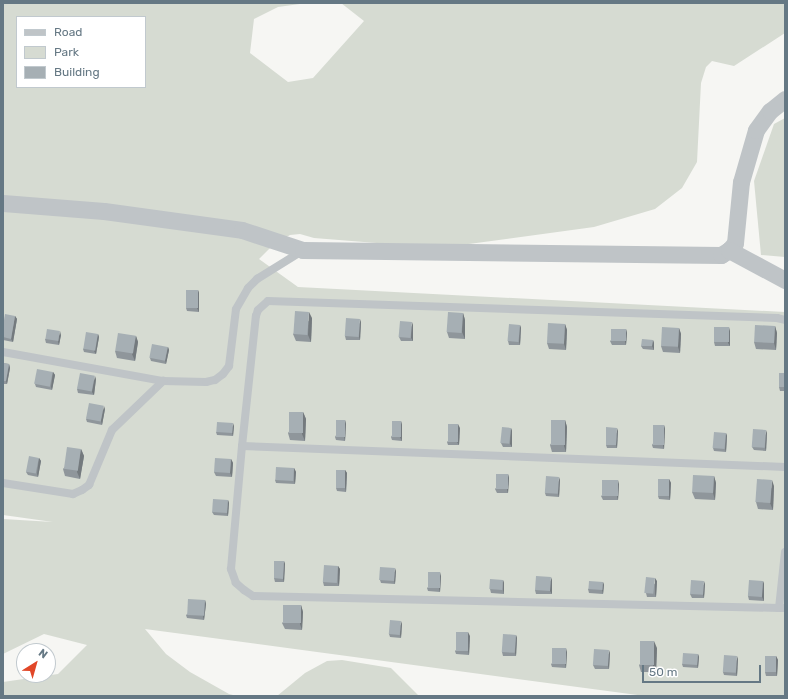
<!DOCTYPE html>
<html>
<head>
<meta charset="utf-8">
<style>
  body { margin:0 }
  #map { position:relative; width:788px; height:699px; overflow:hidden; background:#f6f6f3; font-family:Rubik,sans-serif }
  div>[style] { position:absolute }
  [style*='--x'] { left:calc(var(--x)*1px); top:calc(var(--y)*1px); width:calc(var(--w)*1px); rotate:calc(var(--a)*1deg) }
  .green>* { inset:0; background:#d6dbd2 }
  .lane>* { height:8px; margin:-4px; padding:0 4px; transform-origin:4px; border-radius:4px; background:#bfc4c7 }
  .street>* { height:17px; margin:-8.5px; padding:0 8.5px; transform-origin:8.5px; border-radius:8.5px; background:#bfc4c7 }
  .wall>* { inset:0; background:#8f969b }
  .shaded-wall>* { inset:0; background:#747a7e }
  .building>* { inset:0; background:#a6afb4; transform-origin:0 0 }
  span { translate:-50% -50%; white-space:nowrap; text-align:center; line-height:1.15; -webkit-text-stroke:4px #fff; paint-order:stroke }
  .frame { position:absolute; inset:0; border:4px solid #657884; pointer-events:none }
  .legend { position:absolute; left:16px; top:16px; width:130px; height:72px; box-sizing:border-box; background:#fff; border:1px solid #c1c9ce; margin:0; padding:5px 7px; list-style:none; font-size:12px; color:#657884 }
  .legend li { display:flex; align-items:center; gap:8px; height:20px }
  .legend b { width:20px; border:1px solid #c1c9ce }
  .north { position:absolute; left:16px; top:643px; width:40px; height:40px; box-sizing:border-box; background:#fff; border:1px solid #c1c9ce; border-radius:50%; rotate:37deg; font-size:11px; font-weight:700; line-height:16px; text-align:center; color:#657884 }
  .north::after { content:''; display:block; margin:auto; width:14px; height:18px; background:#e14728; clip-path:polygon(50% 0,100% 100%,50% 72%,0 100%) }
  .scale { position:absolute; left:642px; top:665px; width:119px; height:18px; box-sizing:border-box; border:2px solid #657884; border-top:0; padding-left:5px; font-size:12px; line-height:14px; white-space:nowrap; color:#657884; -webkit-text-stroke:3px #fff; paint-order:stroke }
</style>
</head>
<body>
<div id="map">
  <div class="green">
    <div style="clip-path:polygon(evenodd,3px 3px,307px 3px,278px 7px,254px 19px,250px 53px,288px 82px,313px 78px,364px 21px,341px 3px,785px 3px,785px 33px,734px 66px,712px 61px,706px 67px,701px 83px,697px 162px,682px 188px,655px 209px,594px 227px,439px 248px,314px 238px,300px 234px,290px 235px,274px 244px,259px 259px,298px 287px,785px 312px,785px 696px,645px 696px,145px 629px,166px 654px,190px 672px,229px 694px,237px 696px,3px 696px,3px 682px,58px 674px,87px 645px,44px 634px,3px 654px,3px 519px,53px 522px,3px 515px,3px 3px,17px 17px,145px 17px,145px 87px,17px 87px,17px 17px)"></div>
    <div style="clip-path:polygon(785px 118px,785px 257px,761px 255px,754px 181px,774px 124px)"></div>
    <div style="clip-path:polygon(342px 660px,391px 668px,419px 696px,277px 696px,305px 673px,327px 661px)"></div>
  </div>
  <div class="lane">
    <div style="--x:3;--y:352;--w:163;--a:10.3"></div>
    <div style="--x:163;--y:381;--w:43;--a:1.3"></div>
    <div style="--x:206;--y:382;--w:9;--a:-13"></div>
    <div style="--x:215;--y:380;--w:10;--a:-37"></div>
    <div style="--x:223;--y:374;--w:10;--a:-53"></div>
    <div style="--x:229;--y:366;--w:57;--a:-83"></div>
    <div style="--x:236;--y:309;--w:24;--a:-60"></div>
    <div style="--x:248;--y:288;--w:13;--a:-45"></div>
    <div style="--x:257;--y:279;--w:53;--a:-31.9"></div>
    <div style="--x:242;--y:446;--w:131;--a:-83.9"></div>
    <div style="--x:256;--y:316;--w:6;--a:-72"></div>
    <div style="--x:258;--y:310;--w:13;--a:-42"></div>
    <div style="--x:268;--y:301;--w:509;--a:1.91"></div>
    <div style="--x:777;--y:318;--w:8;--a:14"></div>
    <div style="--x:3;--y:483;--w:71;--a:8.9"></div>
    <div style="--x:73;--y:494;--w:10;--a:-24"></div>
    <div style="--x:82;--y:490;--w:9;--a:-36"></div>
    <div style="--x:89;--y:485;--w:60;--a:-67.3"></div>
    <div style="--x:112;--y:430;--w:71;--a:-43.9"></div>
    <div style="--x:785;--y:552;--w:56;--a:96.1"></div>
    <div style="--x:779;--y:608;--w:6;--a:0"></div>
    <div style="--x:779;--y:608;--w:526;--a:-178.69"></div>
    <div style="--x:253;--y:596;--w:11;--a:-146"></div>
    <div style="--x:244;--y:590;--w:11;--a:-139"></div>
    <div style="--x:236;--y:583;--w:15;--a:-110"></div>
    <div style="--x:231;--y:569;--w:123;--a:-84.9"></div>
    <div style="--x:242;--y:446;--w:543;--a:2.21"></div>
  </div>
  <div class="street">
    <div style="--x:3;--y:203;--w:101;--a:4.5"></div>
    <div style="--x:104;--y:211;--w:139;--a:7.8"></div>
    <div style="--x:242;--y:230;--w:64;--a:18.2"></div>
    <div style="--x:303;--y:250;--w:418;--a:0.7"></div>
    <div style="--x:721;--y:255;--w:9;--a:-32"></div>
    <div style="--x:729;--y:250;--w:9;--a:-49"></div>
    <div style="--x:735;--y:243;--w:61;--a:-84.4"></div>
    <div style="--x:741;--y:182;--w:54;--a:-73.9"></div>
    <div style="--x:756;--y:130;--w:24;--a:-54"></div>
    <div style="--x:770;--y:111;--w:19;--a:-39"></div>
    <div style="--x:729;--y:250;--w:64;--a:28.2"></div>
  </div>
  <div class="wall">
    <div style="clip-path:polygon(198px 290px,199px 293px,199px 312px,187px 311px,186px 308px)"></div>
    <div style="clip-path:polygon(463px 313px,465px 320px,465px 339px,449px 338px,447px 332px)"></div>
    <div style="clip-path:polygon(15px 316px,17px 319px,13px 342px,3px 340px,3px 326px)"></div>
    <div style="clip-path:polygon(312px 318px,311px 342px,296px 341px,293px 334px)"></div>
    <div style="clip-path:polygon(361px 322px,360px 340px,346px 340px,345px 336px)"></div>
    <div style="clip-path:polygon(565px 324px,567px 330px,566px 350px,549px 349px,547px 343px)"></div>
    <div style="clip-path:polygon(413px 325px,413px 341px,401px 341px,399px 337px)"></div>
    <div style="clip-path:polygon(520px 325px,521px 328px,520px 345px,509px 345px,508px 341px)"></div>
    <div style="clip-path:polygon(775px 326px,777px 333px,776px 350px,756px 349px,754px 342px)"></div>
    <div style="clip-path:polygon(679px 328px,681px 334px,680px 353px,663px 352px,661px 346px)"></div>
    <div style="clip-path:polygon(626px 329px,627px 333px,626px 345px,612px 345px,610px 341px)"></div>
    <div style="clip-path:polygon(730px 331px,730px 346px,715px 346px,714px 342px)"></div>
    <div style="clip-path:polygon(98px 334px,99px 337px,96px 354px,84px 352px,83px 349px)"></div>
    <div style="clip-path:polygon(61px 335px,59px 345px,46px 343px,45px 339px)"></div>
    <div style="clip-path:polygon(136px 336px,138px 342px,135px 361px,117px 358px,115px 351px)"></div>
    <div style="clip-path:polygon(653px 340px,654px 343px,654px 350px,643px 349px,641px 346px)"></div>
    <div style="clip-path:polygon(168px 347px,169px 350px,166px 364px,151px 361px,150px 358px)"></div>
    <div style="clip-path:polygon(3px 363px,9px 364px,10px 368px,7px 384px,3px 384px)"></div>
    <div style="clip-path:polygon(53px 372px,55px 375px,52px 390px,36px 387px,35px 384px)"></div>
    <div style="clip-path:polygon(785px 373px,785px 391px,780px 391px,779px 387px)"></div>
    <div style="clip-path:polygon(96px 379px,94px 395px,78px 393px,77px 389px)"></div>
    <div style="clip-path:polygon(105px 409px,102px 425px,87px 422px,86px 419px)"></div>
    <div style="clip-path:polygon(303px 412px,306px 419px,305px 441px,290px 440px,288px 433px)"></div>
    <div style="clip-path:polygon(345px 420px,346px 424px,345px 441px,336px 440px,335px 437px)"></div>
    <div style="clip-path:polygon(565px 420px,567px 427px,566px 452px,552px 452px,550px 445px)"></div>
    <div style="clip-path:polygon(401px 421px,402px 425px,402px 441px,392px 440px,391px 437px)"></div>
    <div style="clip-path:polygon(664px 425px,665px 429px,664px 449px,653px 448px,652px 445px)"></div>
    <div style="clip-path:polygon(234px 426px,233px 436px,217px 435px,216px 432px)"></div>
    <div style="clip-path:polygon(460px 428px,459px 445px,448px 445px,447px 442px)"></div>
    <div style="clip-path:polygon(511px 428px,512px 431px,512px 447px,503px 447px,501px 443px)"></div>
    <div style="clip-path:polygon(618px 431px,617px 448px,607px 448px,606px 445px)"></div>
    <div style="clip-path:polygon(726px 433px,727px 436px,726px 452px,714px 451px,713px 448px)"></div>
    <div style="clip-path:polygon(767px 433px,766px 451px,754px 450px,752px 447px)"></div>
    <div style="clip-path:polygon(81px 449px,84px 456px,80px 479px,65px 476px,63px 469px)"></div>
    <div style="clip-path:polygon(39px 458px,41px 461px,38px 477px,28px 475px,26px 472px)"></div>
    <div style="clip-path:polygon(231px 459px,233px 463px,232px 477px,216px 476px,214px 472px)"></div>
    <div style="clip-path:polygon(294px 468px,296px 472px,295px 484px,276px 483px,275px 480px)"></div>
    <div style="clip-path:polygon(345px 470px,347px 473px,346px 492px,337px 491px,336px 488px)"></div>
    <div style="clip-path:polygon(508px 474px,509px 478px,508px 493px,497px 493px,495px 489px)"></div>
    <div style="clip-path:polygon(714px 476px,716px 483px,715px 500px,695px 499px,692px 492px)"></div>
    <div style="clip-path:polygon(669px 479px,671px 483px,670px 500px,659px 499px,658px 496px)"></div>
    <div style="clip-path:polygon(560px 480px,559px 497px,546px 496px,545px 493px)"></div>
    <div style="clip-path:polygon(619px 484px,618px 500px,603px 500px,601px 496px)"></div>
    <div style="clip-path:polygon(774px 486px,773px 510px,758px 509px,756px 502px)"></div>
    <div style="clip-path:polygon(228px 500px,229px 503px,228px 516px,214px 515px,212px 512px)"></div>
    <div style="clip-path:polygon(284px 561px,285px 564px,284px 582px,275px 582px,274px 578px)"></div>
    <div style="clip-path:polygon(338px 566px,340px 569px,339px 586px,324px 586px,323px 582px)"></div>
    <div style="clip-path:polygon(396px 571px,395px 584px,381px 583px,380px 580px)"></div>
    <div style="clip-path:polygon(441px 576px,440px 592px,428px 591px,427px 588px)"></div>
    <div style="clip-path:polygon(503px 580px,504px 583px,504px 594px,491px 593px,490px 589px)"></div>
    <div style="clip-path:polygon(552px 580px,552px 594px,536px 594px,535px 590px)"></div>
    <div style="clip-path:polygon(657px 581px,656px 597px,647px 597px,646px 593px)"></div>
    <div style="clip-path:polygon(763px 581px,764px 584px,764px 601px,749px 600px,748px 596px)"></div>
    <div style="clip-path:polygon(603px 582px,604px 585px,603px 594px,589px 593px,588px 589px)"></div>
    <div style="clip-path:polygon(705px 584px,704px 598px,692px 598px,690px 594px)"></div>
    <div style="clip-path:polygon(205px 600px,206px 604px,204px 620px,187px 618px,186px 615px)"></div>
    <div style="clip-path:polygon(301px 605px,303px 612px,302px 630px,285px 629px,282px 623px)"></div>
    <div style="clip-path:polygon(402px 624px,401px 638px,390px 637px,389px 634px)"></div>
    <div style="clip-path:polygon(516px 635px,517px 638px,516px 656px,503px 656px,502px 652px)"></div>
    <div style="clip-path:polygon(470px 636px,469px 655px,456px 654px,455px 651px)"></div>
    <div style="clip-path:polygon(657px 648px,656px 672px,641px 672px,639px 665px)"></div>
    <div style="clip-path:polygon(567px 652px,566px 668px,552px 667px,551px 664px)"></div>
    <div style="clip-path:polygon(610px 653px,609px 669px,595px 669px,593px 665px)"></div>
    <div style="clip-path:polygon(698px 654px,699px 657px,698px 668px,683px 667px,682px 664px)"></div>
    <div style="clip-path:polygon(776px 656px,778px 660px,777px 676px,766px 676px,765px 672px)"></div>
    <div style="clip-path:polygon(738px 659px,737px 676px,724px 675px,723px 672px)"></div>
  </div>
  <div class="shaded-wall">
    <div style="clip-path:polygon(198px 290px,199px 293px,199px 312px,197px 308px)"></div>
    <div style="clip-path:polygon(309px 312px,312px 318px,311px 342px,308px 335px)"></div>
    <div style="clip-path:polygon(463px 313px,465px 320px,465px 339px,462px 332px)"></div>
    <div style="clip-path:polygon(15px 316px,17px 319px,13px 342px,11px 339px)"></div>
    <div style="clip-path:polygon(360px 319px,361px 322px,360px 340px,359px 337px)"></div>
    <div style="clip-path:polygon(412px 322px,413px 325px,413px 341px,411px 338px)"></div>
    <div style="clip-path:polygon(565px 324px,567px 330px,566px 350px,564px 344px)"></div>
    <div style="clip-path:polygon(520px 325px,521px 328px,520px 345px,519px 342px)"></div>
    <div style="clip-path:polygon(775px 326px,777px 333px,776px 350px,774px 343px)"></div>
    <div style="clip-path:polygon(729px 327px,730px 331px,730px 346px,728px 343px)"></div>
    <div style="clip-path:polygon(679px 328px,681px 334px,680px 353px,678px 347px)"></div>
    <div style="clip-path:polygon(626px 329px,627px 333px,626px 345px,625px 342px)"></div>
    <div style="clip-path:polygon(60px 331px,61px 335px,59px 345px,58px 342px)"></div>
    <div style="clip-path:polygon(98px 334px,99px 337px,96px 354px,94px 351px)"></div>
    <div style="clip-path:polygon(136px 336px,138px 342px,135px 361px,132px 354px)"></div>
    <div style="clip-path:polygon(653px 340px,654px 343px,654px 350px,652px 346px)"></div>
    <div style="clip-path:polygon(168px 347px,169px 350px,166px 364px,165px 360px)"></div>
    <div style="clip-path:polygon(9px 364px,10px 368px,7px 384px,6px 381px)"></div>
    <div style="clip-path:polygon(53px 372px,55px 375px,52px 390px,51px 387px)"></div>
    <div style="clip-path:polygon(95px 376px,96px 379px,94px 395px,92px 392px)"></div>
    <div style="clip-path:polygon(104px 406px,105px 409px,102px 425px,101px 421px)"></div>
    <div style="clip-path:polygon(303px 412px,306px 419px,305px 441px,302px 434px)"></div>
    <div style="clip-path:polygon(345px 420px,346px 424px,345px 441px,344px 437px)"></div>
    <div style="clip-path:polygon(565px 420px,567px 427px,566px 452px,564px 446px)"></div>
    <div style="clip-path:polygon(401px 421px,402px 425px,402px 441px,400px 437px)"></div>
    <div style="clip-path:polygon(233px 423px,234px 426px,233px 436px,232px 433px)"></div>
    <div style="clip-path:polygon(458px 424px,460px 428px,459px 445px,457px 442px)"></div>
    <div style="clip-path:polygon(664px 425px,665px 429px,664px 449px,663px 446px)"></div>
    <div style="clip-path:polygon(511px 428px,512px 431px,512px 447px,510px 444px)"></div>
    <div style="clip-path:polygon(617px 428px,618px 431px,617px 448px,616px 445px)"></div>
    <div style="clip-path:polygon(766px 430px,767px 433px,766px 451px,765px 448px)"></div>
    <div style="clip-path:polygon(726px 433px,727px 436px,726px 452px,725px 449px)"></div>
    <div style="clip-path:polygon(81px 449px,84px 456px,80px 479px,77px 472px)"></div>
    <div style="clip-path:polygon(39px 458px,41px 461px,38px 477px,37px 474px)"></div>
    <div style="clip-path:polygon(231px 459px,233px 463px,232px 477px,230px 473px)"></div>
    <div style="clip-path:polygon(294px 468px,296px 472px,295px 484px,294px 481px)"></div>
    <div style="clip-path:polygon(345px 470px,347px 473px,346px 492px,345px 488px)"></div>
    <div style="clip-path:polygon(508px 474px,509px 478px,508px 493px,507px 490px)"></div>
    <div style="clip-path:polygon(714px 476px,716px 483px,715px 500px,713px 493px)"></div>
    <div style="clip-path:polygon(559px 477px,560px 480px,559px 497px,558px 494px)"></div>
    <div style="clip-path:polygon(669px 479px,671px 483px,670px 500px,669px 497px)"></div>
    <div style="clip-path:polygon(618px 480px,619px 484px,618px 500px,617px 497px)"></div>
    <div style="clip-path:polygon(772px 480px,774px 486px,773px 510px,770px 503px)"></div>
    <div style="clip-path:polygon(228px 500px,229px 503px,228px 516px,227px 513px)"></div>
    <div style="clip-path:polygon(284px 561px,285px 564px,284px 582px,283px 579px)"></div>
    <div style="clip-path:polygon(338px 566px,340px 569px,339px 586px,338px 583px)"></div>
    <div style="clip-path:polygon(395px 568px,396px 571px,395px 584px,394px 581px)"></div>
    <div style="clip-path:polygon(440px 572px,441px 576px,440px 592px,439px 589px)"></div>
    <div style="clip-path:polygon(551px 577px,552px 580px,552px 594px,550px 591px)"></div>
    <div style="clip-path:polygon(655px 578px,657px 581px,656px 597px,655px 594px)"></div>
    <div style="clip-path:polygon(503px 580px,504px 583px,504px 594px,503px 590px)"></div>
    <div style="clip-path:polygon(704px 581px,705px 584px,704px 598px,703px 595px)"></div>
    <div style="clip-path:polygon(763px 581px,764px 584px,764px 601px,762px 597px)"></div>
    <div style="clip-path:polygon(603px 582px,604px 585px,603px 594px,602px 590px)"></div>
    <div style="clip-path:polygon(205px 600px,206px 604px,204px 620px,203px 617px)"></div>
    <div style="clip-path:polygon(301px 605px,303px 612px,302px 630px,300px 624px)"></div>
    <div style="clip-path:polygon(401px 621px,402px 624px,401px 638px,400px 635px)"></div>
    <div style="clip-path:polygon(468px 632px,470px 636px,469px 655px,468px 651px)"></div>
    <div style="clip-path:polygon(516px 635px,517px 638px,516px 656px,515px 653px)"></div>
    <div style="clip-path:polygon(654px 641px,657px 648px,656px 672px,653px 666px)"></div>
    <div style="clip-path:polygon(566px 648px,567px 652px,566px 668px,565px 664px)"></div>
    <div style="clip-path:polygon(609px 650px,610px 653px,609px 669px,608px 666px)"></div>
    <div style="clip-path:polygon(698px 654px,699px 657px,698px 668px,697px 665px)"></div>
    <div style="clip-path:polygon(737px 656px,738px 659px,737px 676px,736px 673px)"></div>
    <div style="clip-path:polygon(776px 656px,778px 660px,777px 676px,776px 673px)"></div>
  </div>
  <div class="building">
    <div style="left:186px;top:290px;width:12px;height:18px"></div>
    <div style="left:295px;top:311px;width:14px;height:23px;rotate:4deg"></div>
    <div style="left:448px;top:312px;width:15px;height:20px;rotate:4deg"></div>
    <div style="clip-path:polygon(5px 314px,15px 316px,11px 339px,3px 337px,3px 326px)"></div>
    <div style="left:346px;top:318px;width:14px;height:18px;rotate:4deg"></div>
    <div style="left:400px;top:321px;width:12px;height:16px;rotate:5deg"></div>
    <div style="left:548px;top:323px;width:17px;height:20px;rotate:3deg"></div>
    <div style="left:509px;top:324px;width:11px;height:17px;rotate:5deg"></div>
    <div style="left:755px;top:325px;width:20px;height:17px;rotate:3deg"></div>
    <div style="left:662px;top:327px;width:17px;height:19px;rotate:3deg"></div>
    <div style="left:714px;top:327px;width:15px;height:15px"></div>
    <div style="left:47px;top:329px;width:13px;height:10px;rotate:9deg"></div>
    <div style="left:611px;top:329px;width:15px;height:12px"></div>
    <div style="left:86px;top:332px;width:12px;height:17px;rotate:9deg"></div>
    <div style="left:118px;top:333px;width:18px;height:18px;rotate:9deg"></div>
    <div style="clip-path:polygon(642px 339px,653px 340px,652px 346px,641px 346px)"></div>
    <div style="left:152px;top:344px;width:16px;height:14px;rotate:11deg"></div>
    <div style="clip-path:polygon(3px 363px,9px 364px,6px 381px,3px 381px)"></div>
    <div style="left:37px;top:369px;width:16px;height:15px;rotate:11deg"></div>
    <div style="left:80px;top:373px;width:15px;height:16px;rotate:11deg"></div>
    <div style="left:779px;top:373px;width:6px;height:14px"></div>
    <div style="left:89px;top:403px;width:15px;height:16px;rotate:11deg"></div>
    <div style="left:289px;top:412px;width:14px;height:21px"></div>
    <div style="left:336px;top:420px;width:9px;height:17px"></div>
    <div style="left:551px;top:420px;width:14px;height:25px"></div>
    <div style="left:392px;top:421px;width:9px;height:16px"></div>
    <div style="left:217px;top:422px;width:16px;height:10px;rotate:4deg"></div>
    <div style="left:448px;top:424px;width:10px;height:18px"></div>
    <div style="left:653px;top:425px;width:11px;height:20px"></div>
    <div style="left:502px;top:427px;width:9px;height:16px;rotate:6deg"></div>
    <div style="clip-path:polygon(606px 427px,617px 428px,616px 445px,606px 445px)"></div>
    <div style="left:753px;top:429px;width:13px;height:18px;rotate:4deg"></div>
    <div style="left:714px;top:432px;width:12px;height:16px;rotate:5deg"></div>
    <div style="left:67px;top:447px;width:14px;height:22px;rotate:8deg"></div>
    <div style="left:29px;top:456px;width:10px;height:16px;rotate:11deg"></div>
    <div style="left:215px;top:458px;width:16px;height:14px;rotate:4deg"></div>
    <div style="left:276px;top:467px;width:18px;height:13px;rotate:3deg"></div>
    <div style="left:336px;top:470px;width:9px;height:18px"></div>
    <div style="left:496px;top:474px;width:12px;height:15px"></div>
    <div style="left:693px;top:475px;width:21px;height:17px;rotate:3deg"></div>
    <div style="left:546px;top:476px;width:13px;height:17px;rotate:4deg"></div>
    <div style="left:658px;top:479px;width:11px;height:17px"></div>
    <div style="left:757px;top:479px;width:15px;height:23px;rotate:4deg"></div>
    <div style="left:602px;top:480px;width:16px;height:16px"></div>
    <div style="left:213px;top:499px;width:15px;height:13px;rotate:4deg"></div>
    <div style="clip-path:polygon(274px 561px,284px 561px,283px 579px,274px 578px)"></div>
    <div style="left:324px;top:565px;width:14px;height:17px;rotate:4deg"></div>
    <div style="left:380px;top:567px;width:15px;height:13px;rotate:4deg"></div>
    <div style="left:428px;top:572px;width:12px;height:16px"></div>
    <div style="left:536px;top:576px;width:15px;height:14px;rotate:4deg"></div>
    <div style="left:646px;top:577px;width:9px;height:16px;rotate:6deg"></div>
    <div style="left:490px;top:579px;width:13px;height:10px;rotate:4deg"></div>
    <div style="left:691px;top:580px;width:13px;height:14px;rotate:4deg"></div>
    <div style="left:749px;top:580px;width:14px;height:16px;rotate:4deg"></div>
    <div style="left:589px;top:581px;width:14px;height:8px;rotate:4deg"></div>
    <div style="left:188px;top:599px;width:17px;height:16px;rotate:3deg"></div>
    <div style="left:283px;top:605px;width:18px;height:18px"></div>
    <div style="left:390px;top:620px;width:11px;height:14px;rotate:5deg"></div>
    <div style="left:456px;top:632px;width:12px;height:19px"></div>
    <div style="left:503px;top:634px;width:13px;height:18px;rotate:4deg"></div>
    <div style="left:640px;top:641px;width:14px;height:24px"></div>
    <div style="left:552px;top:648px;width:14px;height:16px"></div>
    <div style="left:594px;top:649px;width:15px;height:16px;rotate:4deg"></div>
    <div style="left:683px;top:653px;width:15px;height:11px;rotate:4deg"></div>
    <div style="left:724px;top:655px;width:13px;height:17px;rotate:4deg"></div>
    <div style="left:765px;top:656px;width:11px;height:16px"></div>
  </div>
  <div class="frame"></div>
  <ul class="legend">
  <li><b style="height:5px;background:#bfc4c7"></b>Road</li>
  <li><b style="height:11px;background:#d6dbd2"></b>Park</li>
  <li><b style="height:11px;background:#a6afb4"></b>Building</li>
  </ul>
  <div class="north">N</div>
  <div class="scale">50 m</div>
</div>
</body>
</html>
